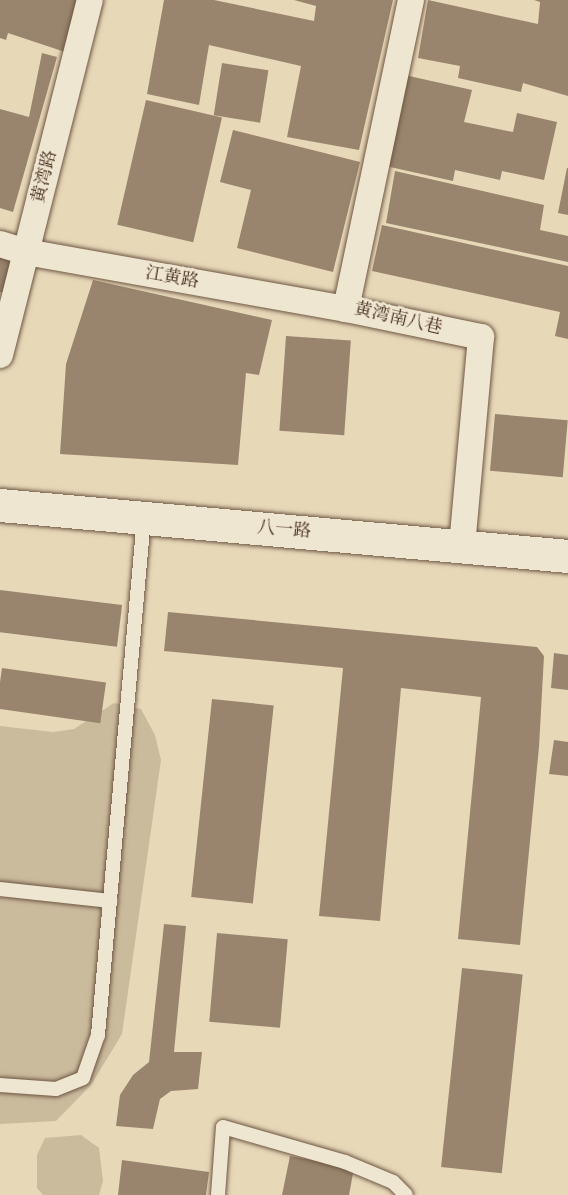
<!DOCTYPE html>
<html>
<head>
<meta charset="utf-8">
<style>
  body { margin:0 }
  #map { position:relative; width:568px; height:1195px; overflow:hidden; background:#e7d8b8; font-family:"Old Standard TT","Noto Serif SC",serif }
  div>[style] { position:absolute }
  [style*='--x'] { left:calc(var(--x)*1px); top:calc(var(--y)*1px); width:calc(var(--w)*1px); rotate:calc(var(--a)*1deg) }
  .green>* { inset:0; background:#cbbb9d }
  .building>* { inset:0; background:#99856d; transform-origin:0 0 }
  .roads { filter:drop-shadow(0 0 2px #6e5742) drop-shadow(0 0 2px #6e5742) }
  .lane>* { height:14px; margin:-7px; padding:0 7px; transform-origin:7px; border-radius:7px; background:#efe6d1 }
  .street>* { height:26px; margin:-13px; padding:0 13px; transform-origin:13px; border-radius:13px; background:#efe6d1 }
  .secondary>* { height:33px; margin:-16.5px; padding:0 16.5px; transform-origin:16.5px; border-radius:16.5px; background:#efe6d1 }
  span { translate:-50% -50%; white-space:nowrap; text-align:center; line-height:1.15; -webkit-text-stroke:5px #efe6d1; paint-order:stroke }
  .street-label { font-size:18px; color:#452c1b }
</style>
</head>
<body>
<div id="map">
  <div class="green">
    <div style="clip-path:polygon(114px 703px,141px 709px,155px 735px,161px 760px,122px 1034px,91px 1085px,56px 1121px,0 1124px,0 726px,53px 732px,74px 729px)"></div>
    <div style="clip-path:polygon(81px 1135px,99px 1148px,103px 1181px,99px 1195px,43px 1195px,37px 1188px,37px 1155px,45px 1138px)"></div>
  </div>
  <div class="building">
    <div style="clip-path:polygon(0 0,85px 0,68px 53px,8px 33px,6px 40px,0 38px)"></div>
    <div style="clip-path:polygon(164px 0,214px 0,314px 21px,316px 6px,294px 0,393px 0,359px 150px,287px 137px,301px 66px,209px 45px,199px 105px,147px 94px)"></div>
    <div style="clip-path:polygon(428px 0,538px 24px,540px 2px,534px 0,568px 0,568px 96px,523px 83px,521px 92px,458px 78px,460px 66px,418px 58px)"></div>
    <div style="clip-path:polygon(42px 53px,57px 57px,13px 212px,0 208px,0 109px,29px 117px)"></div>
    <div style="left:222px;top:63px;width:47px;height:53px;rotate:9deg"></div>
    <div style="clip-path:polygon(400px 74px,472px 90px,464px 122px,513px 132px,517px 113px,557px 122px,544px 180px,502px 171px,500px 180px,455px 170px,453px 181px,381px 165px)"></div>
    <div style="left:146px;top:100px;width:78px;height:128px;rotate:13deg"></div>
    <div style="clip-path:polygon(233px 130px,360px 162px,333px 272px,237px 248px,251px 190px,220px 182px)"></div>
    <div style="clip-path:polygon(567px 168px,568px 168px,568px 215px,558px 213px)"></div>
    <div style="clip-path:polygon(395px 171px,544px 205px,540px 230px,568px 236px,568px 262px,386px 223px)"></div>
    <div style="clip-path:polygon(382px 225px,568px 266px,568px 339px,555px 336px,560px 312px,372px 271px)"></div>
    <div style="clip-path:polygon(0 256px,11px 258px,4px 293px,0 292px)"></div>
    <div style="clip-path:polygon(93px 280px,272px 320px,259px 375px,246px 373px,238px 465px,60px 454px,66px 364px)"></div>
    <div style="left:286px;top:336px;width:65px;height:95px;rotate:4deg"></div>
    <div style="left:495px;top:414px;width:73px;height:57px;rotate:5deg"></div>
    <div style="left:0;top:590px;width:123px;height:42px;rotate:7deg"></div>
    <div style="clip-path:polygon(168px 612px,537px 647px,544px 656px,539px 747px,520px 945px,458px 939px,481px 697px,401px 688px,380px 921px,319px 916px,343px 668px,164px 651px)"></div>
    <div style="clip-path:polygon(554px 653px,568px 655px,568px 690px,551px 688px)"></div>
    <div style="left:2px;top:668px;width:105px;height:41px;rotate:8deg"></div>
    <div style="left:212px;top:699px;width:62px;height:199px;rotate:6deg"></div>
    <div style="clip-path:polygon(554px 740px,568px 742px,568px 776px,549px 774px)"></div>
    <div style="clip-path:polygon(164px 924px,186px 926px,174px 1052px,202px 1052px,198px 1089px,171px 1091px,160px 1099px,153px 1129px,116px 1126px,120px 1095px,133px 1075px,149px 1062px)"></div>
    <div style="left:217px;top:933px;width:71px;height:89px;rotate:5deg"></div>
    <div style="left:462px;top:968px;width:61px;height:200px;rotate:6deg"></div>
    <div style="clip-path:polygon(290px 1156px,354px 1168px,349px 1195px,282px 1195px)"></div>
    <div style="clip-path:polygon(122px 1160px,209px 1172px,206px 1195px,118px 1195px)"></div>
  </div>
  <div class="roads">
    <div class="lane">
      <div style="--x:0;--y:889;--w:111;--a:6.2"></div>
      <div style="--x:0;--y:1085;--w:56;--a:4.1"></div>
      <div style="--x:56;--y:1089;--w:29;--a:-22"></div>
      <div style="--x:83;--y:1078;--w:46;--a:-70.8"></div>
      <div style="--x:98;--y:1035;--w:519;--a:-84.92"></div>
      <div style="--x:218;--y:1195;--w:68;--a:-85.8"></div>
      <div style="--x:223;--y:1127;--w:127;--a:16"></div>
      <div style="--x:345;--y:1162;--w:52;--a:22.6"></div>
      <div style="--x:393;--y:1182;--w:18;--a:45"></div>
    </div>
    <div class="street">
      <div style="--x:411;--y:0;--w:316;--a:101.9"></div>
      <div style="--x:346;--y:309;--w:138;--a:11.7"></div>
      <div style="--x:481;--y:337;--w:210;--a:95.2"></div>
      <div style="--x:0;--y:244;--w:27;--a:17"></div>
      <div style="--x:26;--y:252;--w:325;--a:10.1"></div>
      <div style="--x:0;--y:355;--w:366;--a:-75.8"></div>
    </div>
    <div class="secondary">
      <div style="--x:0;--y:505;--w:570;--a:5.13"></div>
    </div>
  </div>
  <div class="street-label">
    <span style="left:45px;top:177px;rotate:-76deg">黄湾路</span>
    <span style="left:172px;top:278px;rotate:10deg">江黄路</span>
    <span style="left:398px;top:319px;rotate:13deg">黄湾南八巷</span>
    <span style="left:284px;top:530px;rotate:5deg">八一路</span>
  </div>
</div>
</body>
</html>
